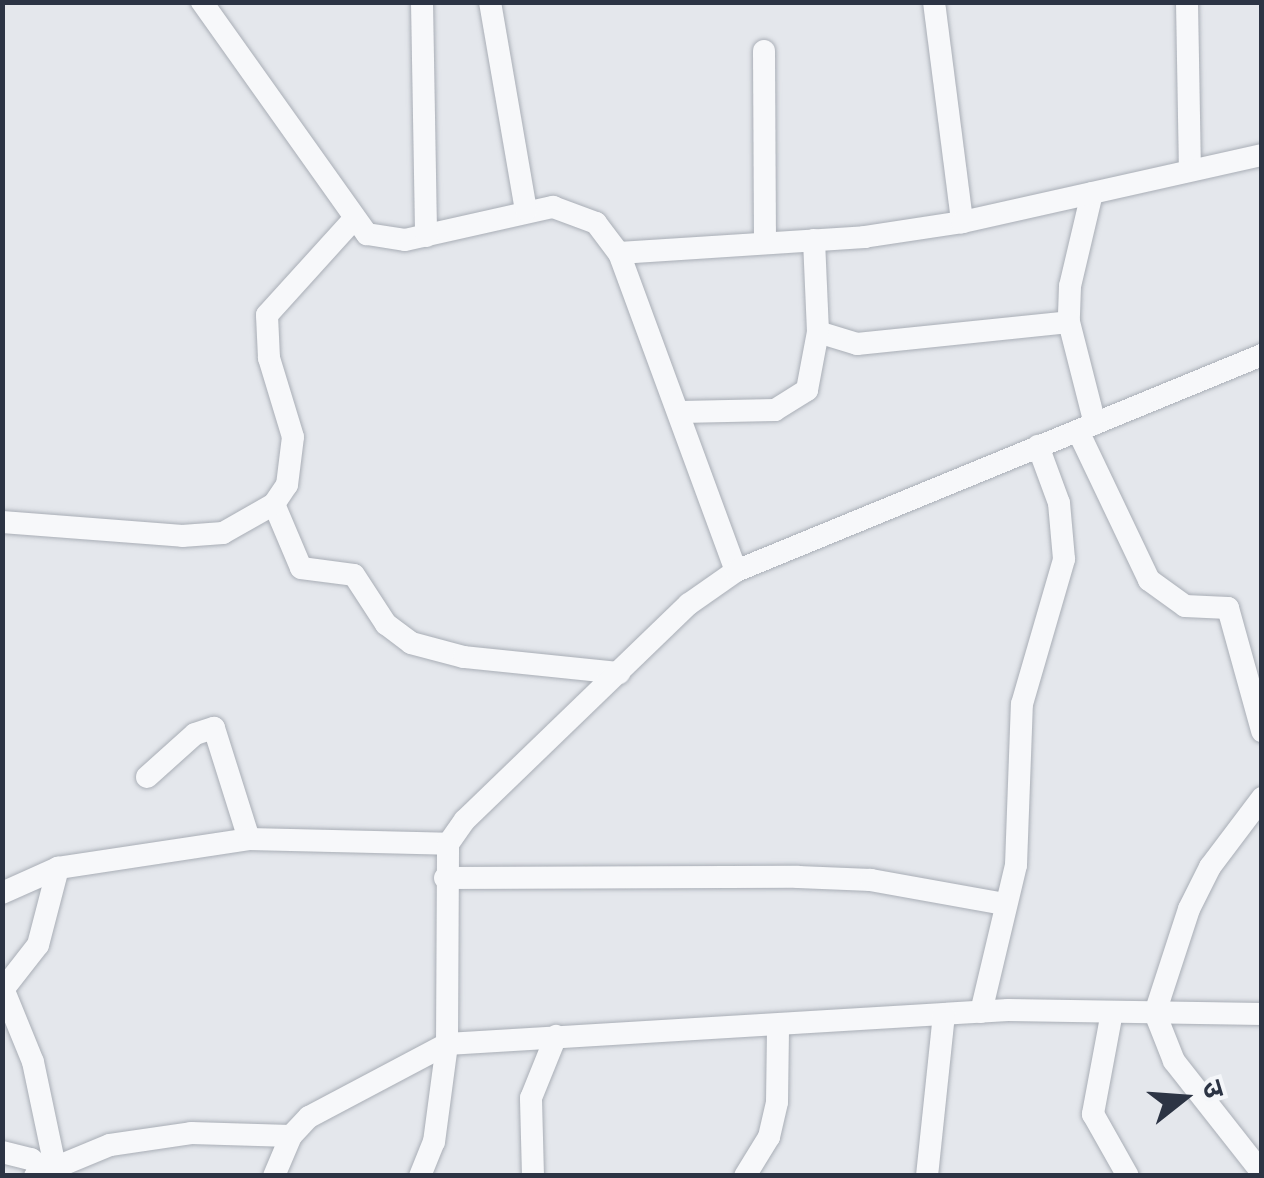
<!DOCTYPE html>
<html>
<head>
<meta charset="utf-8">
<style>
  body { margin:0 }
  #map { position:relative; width:1264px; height:1178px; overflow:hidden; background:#e4e7ec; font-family:Signika,"Noto Sans Devanagari",sans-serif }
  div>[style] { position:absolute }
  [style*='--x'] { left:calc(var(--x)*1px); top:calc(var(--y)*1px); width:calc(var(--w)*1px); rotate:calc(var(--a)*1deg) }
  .roads { filter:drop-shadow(0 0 2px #a9aeb6) drop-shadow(0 0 2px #a9aeb6) }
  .minor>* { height:22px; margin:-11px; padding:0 11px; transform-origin:11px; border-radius:11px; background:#f7f8fa }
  span { translate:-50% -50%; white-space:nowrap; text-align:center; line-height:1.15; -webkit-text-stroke:10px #f4f6f9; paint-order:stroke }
  .frame { position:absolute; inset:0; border:5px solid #2c3444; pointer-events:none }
  .north { position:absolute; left:1134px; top:1048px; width:100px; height:100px; -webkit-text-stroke:8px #f4f6f9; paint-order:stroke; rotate:73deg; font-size:28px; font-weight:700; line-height:40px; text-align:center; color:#2c3444 }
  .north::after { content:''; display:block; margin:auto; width:35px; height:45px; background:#2c3444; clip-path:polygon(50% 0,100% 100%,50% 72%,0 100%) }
</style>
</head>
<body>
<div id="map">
  <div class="roads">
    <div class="minor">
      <div style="--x:202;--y:2;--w:285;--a:54.6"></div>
      <div style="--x:367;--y:234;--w:38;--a:9"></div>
      <div style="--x:405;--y:240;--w:152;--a:-12.6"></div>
      <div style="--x:553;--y:207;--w:46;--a:20.4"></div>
      <div style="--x:596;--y:223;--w:38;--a:53"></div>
      <div style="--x:619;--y:253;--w:339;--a:69.8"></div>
      <div style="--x:422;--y:2;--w:234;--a:89"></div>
      <div style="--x:490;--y:2;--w:211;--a:80.2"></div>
      <div style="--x:934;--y:2;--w:222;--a:82.7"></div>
      <div style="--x:1187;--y:2;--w:167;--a:89"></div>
      <div style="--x:764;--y:51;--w:192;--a:89.7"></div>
      <div style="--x:1092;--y:193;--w:96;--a:103.3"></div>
      <div style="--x:1070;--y:286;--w:36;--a:92"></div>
      <div style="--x:1069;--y:322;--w:105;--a:75.7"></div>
      <div style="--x:619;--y:253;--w:246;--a:-3.7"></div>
      <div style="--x:864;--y:237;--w:99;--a:-8.7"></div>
      <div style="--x:962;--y:222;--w:307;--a:-12.6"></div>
      <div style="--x:818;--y:332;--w:41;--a:17.1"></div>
      <div style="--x:857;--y:344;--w:213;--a:-5.9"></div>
      <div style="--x:681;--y:412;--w:94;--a:-1.2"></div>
      <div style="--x:775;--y:410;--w:38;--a:-32"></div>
      <div style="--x:807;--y:390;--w:59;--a:-79.3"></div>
      <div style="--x:818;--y:332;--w:92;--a:-92.5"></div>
      <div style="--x:1078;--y:431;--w:165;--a:64.5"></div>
      <div style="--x:1149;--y:580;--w:44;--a:35.8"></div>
      <div style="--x:1185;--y:606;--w:43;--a:2.7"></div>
      <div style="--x:1228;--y:608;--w:128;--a:74.5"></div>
      <div style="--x:274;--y:504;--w:69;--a:67.1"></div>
      <div style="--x:301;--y:568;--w:53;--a:7.5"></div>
      <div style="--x:354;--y:575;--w:59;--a:56.9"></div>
      <div style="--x:386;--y:624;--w:31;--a:37"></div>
      <div style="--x:411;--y:643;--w:55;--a:14.8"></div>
      <div style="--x:464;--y:657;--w:156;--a:5.9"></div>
      <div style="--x:2;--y:522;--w:181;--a:4.4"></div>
      <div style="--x:182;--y:536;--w:41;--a:-4.2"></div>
      <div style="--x:223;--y:533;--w:59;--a:-29.6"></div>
      <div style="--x:274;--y:504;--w:23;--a:-56"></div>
      <div style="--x:287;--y:485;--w:48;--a:-82.9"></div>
      <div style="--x:293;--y:437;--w:83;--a:-106.9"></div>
      <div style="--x:269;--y:358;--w:43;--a:-92.7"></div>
      <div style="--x:267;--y:315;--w:130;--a:-47.8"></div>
      <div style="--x:147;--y:777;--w:64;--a:-41.9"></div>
      <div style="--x:195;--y:734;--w:20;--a:-18"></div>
      <div style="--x:214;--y:728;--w:116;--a:72.5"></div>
      <div style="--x:1262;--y:798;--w:86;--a:127"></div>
      <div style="--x:1210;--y:867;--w:47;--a:116.6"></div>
      <div style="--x:1189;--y:909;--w:109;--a:108.1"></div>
      <div style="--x:1155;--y:1013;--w:52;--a:68.4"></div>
      <div style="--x:1174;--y:1061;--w:142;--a:51.8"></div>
      <div style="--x:445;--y:878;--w:353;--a:-0.2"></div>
      <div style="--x:798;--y:877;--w:73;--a:2.4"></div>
      <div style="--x:871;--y:880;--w:135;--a:10.2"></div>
      <div style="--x:2;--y:893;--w:61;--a:-24.1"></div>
      <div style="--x:58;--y:868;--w:193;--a:-8.6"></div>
      <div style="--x:249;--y:839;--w:199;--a:1.4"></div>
      <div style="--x:2;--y:986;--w:82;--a:67.8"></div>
      <div style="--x:33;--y:1062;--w:106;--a:78.1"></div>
      <div style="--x:2;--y:991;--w:58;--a:-52"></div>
      <div style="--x:38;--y:945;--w:80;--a:-75.4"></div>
      <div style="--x:981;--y:1012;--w:151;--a:-76.6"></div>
      <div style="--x:1016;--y:865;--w:161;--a:-87.9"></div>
      <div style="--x:1022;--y:704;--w:151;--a:-73.8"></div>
      <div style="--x:1064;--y:559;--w:56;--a:-95.1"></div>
      <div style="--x:1059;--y:503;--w:61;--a:-110.2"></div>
      <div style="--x:1112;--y:1012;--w:104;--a:100.6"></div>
      <div style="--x:1093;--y:1114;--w:71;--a:60.6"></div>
      <div style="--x:2;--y:1152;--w:30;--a:14"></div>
      <div style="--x:31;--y:1159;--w:17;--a:40"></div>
      <div style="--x:35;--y:1176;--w:81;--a:-22.5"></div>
      <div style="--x:110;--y:1145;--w:82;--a:-8.4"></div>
      <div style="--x:191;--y:1133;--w:100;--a:1.7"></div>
      <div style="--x:274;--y:1176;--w:43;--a:-67"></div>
      <div style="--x:291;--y:1136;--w:26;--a:-47"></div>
      <div style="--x:309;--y:1117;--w:156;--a:-27.9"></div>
      <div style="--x:447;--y:1044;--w:562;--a:-3.47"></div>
      <div style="--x:1008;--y:1010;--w:254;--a:0.9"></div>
      <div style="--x:420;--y:1176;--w:37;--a:-68"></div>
      <div style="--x:434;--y:1142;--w:99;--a:-82.4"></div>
      <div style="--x:447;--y:1044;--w:200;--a:-89.7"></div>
      <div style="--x:448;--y:844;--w:29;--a:-55"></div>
      <div style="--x:465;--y:820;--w:311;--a:-44"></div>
      <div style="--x:689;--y:604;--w:57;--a:-35.1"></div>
      <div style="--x:736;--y:571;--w:569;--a:-22.33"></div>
      <div style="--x:533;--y:1176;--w:78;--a:-91.5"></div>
      <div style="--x:531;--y:1098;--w:67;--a:-68"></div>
      <div style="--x:745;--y:1176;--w:46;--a:-58.4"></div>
      <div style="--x:769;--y:1137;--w:36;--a:-77"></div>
      <div style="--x:777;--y:1102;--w:76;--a:-89.2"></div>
      <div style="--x:927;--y:1176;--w:162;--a:-84"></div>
    </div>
  </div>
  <div class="frame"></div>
  <div class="north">उ</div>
</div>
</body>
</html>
